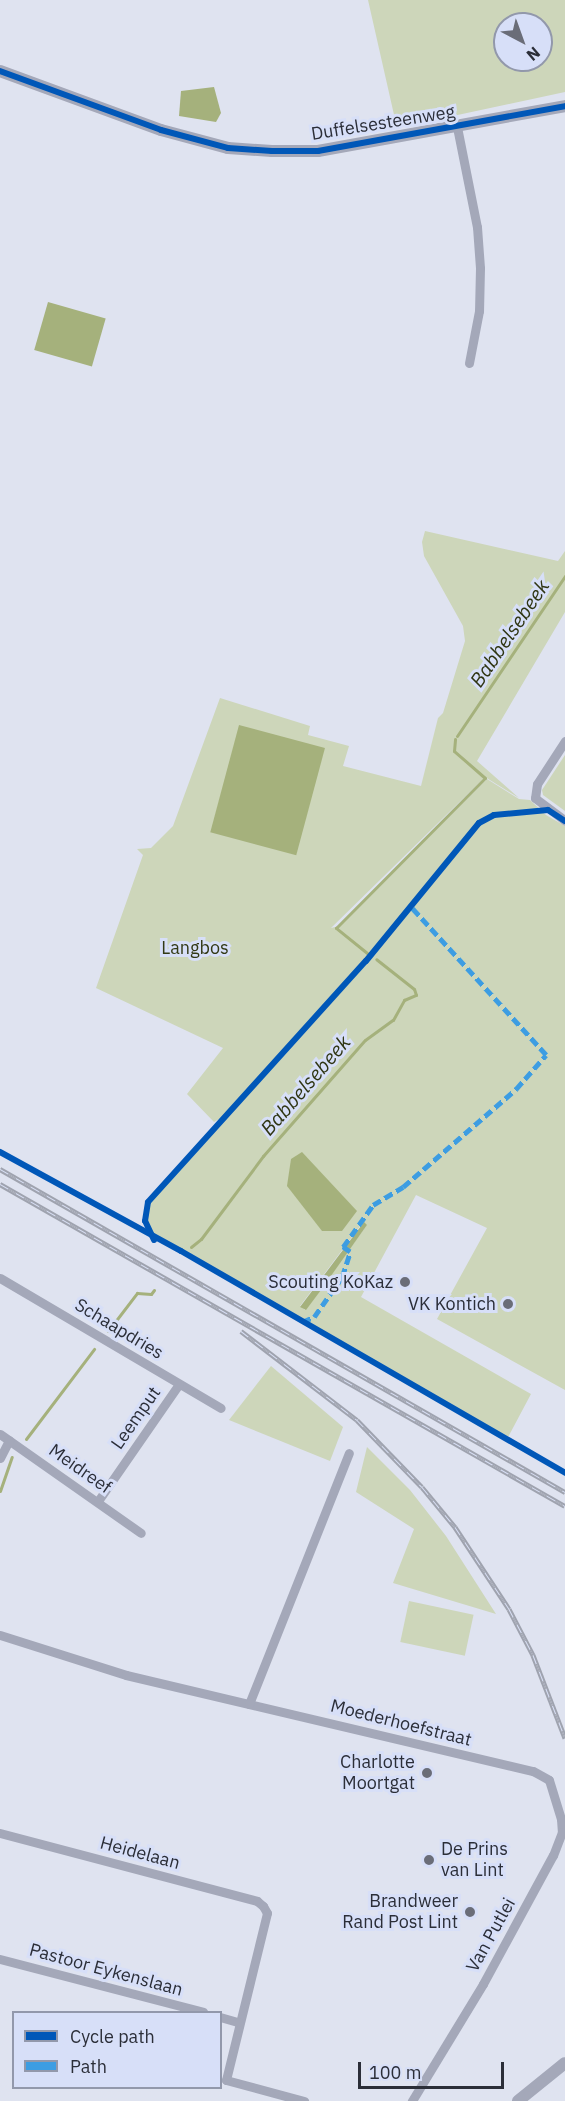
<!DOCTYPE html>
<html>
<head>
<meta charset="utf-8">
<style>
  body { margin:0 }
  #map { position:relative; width:565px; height:2101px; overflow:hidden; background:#dfe3f0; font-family:"IBM Plex Sans",sans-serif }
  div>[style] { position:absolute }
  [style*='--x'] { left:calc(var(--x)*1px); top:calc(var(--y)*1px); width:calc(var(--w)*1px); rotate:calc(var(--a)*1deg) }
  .green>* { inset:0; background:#cdd6ba; transform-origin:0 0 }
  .water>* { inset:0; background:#a5b17c; transform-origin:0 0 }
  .stream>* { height:3px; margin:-1.5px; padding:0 1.5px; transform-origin:1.5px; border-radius:1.5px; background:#a5b17c }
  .minor>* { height:9px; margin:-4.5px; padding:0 4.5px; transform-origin:4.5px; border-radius:4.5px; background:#a4a8b9 }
  .tertiary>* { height:12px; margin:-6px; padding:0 6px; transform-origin:6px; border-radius:6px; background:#a4a8b9 }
  .rail>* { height:5px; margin-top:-2.5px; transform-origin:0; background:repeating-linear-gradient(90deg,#d7dff8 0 9px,#9fa3af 0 18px); box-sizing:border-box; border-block:2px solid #9fa3af }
  .quiet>* { height:4.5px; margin-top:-2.25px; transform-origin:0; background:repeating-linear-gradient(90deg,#3d9de2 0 9px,transparent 0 13.5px) }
  .cycleway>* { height:6px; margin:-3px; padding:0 3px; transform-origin:3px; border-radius:3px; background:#0057b8 }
  .dots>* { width:16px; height:16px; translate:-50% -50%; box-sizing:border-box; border:3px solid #d7dff8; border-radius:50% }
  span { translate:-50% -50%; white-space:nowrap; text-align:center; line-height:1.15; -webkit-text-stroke:6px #d7dff8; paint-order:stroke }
  .street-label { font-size:18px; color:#2b2e38 }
  .park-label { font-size:18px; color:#323915 }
  .poi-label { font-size:18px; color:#2b2e38 }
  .right { translate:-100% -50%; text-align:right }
  .left { translate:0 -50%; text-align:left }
  .water-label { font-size:20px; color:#2f3512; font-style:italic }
  .legend { position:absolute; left:12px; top:2011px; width:210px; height:78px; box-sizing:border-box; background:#d7dff8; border:2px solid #9298ab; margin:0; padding:8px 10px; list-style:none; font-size:18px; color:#2b2e38 }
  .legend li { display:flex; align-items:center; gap:12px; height:30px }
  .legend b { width:30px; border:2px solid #9298ab }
  .north { position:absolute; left:493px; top:12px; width:60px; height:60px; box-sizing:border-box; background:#d7dff8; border:2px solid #9298ab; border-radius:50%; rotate:139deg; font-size:16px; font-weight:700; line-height:24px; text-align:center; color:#2b2e38 }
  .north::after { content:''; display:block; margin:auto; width:21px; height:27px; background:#6a6d78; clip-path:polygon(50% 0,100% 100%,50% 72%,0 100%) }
  .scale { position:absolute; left:358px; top:2062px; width:146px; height:27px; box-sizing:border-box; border:3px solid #2b2e38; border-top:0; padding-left:8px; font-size:18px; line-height:21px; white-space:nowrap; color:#2b2e38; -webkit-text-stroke:4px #d7dff8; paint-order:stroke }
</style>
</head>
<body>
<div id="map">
  <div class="green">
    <div style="clip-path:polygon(evenodd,368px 0,565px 0,565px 92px,397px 128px,368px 0,505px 24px,541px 24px,541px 60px,505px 60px,505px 24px)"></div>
    <div style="clip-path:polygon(evenodd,425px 531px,558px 561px,565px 551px,565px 612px,477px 761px,519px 798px,485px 777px,331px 928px,339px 926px,487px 779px,519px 799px,530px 800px,546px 815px,565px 826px,565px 1390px,437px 1319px,487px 1228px,416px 1195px,361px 1297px,531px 1394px,507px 1439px,187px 1252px,154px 1240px,145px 1221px,148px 1202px,221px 1118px,214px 1122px,187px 1094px,223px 1048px,96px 988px,143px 855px,137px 849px,151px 848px,173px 826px,220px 698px,310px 726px,308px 735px,349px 746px,343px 766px,421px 786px,438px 718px,443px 713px,465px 641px,463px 626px,424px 556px,422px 542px,425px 531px,361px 1225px,367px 1225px,305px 1310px,300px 1306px,361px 1225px)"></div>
    <div style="clip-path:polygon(565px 755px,565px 811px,543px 795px,542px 790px)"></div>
    <div style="clip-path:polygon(271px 1366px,343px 1427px,330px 1461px,229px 1420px)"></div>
    <div style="clip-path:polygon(367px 1447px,410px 1490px,446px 1536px,496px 1614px,393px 1583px,414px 1529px,356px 1492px)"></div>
    <div style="left:409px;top:1601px;width:66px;height:42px;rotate:12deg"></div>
  </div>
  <div class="water">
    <div style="clip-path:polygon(214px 87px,221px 113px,216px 122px,179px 116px,181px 91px)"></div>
    <div style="left:48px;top:302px;width:60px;height:50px;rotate:16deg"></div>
    <div style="left:239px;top:725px;width:89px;height:111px;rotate:15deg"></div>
    <div style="clip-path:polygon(302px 1152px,357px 1211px,342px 1231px,322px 1231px,287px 1186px,291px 1159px)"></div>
    <div style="clip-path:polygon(364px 1222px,367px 1225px,321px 1290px,306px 1310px,300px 1307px)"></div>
  </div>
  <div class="stream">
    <div style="--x:457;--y:736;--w:193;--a:-56"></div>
    <div style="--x:367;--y:953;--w:40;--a:-141"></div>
    <div style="--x:336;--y:928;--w:211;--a:-45.2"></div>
    <div style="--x:485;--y:778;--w:41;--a:-138.9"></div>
    <div style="--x:454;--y:751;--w:12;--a:-85"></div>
    <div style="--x:191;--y:1247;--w:13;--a:-39"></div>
    <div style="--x:201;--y:1239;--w:104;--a:-53.2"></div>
    <div style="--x:263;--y:1156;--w:154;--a:-48.7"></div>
    <div style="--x:365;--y:1040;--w:34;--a:-36"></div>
    <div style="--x:393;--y:1020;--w:23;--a:-61"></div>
    <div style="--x:404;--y:1000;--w:13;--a:-23"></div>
    <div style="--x:416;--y:995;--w:6;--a:-108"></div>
    <div style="--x:414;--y:989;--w:48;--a:-141.7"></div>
    <div style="--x:108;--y:1331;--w:48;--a:-52.7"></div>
    <div style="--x:137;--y:1293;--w:14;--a:4"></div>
    <div style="--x:151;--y:1294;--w:5;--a:-53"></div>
    <div style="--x:26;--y:1439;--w:113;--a:-52.9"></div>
    <div style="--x:0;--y:1491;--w:36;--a:-71"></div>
  </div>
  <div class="minor">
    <div style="--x:457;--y:127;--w:102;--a:78.7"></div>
    <div style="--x:477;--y:227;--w:41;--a:85.8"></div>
    <div style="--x:480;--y:268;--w:43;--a:91.3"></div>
    <div style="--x:479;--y:311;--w:53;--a:100.9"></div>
    <div style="--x:565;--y:741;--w:51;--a:123.1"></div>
    <div style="--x:537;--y:784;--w:14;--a:98"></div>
    <div style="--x:535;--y:798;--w:38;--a:37"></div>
    <div style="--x:0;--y:1278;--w:256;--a:30.5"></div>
    <div style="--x:0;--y:1434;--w:172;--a:35.1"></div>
    <div style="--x:0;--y:1458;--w:20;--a:-63"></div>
    <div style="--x:98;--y:1501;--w:142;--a:-55.3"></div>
    <div style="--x:0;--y:1635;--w:132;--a:17.6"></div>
    <div style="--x:126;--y:1675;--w:418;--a:13.3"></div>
    <div style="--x:533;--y:1771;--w:18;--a:29"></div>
    <div style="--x:549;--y:1780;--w:41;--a:72.9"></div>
    <div style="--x:561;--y:1819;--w:13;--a:86"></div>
    <div style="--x:562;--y:1832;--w:25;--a:111"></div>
    <div style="--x:553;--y:1855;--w:147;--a:118.5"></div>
    <div style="--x:483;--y:1984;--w:137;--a:121.3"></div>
    <div style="--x:249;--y:1704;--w:270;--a:-68.3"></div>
    <div style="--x:0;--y:1833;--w:266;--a:14.8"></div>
    <div style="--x:257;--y:1901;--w:8;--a:40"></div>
    <div style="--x:263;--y:1906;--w:8;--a:60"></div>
    <div style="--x:267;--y:1913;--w:172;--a:103.8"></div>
    <div style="--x:226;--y:2080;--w:81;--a:15.1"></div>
    <div style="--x:0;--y:1959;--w:210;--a:14.6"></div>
    <div style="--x:220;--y:2017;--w:19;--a:16"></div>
  </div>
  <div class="tertiary">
    <div style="--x:0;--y:71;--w:171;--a:20.1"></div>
    <div style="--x:161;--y:130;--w:69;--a:15"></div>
    <div style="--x:228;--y:148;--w:44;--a:3.9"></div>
    <div style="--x:272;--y:151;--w:46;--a:0"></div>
    <div style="--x:318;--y:151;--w:251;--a:-10.3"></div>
    <div style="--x:518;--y:2101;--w:60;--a:-39"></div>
  </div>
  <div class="rail">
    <div style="--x:0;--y:1169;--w:651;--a:29.76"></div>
    <div style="--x:0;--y:1184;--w:650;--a:29.68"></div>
    <div style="--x:241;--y:1331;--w:146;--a:37.5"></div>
    <div style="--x:357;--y:1420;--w:93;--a:45.9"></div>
    <div style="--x:422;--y:1487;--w:52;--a:50.5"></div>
    <div style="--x:455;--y:1527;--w:98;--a:56.6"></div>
    <div style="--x:509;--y:1609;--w:52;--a:62.4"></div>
    <div style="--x:533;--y:1655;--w:89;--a:68.9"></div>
  </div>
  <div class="quiet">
    <div style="--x:302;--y:1322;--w:13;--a:-23"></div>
    <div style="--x:314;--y:1317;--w:49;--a:-55"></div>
    <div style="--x:342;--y:1277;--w:26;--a:-72"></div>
    <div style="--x:350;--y:1252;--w:9;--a:-144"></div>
    <div style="--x:343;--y:1247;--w:52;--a:-54.5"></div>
    <div style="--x:373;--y:1205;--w:35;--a:-31"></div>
    <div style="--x:403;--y:1187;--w:150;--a:-40.9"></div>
    <div style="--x:516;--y:1089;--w:45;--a:-48.6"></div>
    <div style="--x:546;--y:1055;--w:200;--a:-132.4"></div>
  </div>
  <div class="cycleway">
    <div style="--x:0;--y:71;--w:171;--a:20.1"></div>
    <div style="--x:161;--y:130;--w:69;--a:15"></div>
    <div style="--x:228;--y:148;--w:44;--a:3.9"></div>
    <div style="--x:272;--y:151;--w:46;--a:0"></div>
    <div style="--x:318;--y:151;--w:251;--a:-10.3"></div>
    <div style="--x:0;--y:1152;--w:206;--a:28.7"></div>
    <div style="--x:181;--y:1251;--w:444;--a:30"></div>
    <div style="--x:154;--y:1240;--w:21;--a:-115"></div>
    <div style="--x:145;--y:1221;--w:19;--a:-81"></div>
    <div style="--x:148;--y:1202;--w:325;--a:-47.9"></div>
    <div style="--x:366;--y:961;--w:178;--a:-50.7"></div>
    <div style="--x:479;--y:823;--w:17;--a:-28"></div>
    <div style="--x:494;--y:815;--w:54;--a:-5.3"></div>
    <div style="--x:548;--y:810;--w:20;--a:33"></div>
  </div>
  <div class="dots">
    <div style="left:405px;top:1282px;background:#6a6d78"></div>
    <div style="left:508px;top:1304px;background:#6a6d78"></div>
    <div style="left:427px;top:1773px;background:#6a6d78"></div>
    <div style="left:429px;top:1860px;background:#6a6d78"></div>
    <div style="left:470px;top:1912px;background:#6a6d78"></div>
  </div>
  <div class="street-label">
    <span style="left:383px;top:123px;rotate:-9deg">Duffelsesteenweg</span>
    <span style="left:119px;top:1329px;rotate:31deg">Schaapdries</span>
    <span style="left:136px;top:1418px;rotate:-55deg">Leemput</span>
    <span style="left:80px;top:1469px;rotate:35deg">Meidreef</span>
    <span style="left:401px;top:1723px;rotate:14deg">Moederhoefstraat</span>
    <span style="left:140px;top:1853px;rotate:15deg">Heidelaan</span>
    <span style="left:491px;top:1935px;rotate:-61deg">Van Putlei</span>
    <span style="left:106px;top:1970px;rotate:15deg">Pastoor Eykenslaan</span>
  </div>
  <div class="park-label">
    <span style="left:195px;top:948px">Langbos</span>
  </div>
  <div class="poi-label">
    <span class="right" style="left:393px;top:1282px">Scouting KoKaz</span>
    <span class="right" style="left:496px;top:1304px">VK Kontich</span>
    <span class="right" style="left:415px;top:1773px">Charlotte<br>Moortgat</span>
    <span class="left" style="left:441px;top:1860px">De Prins<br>van Lint</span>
    <span class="right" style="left:458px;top:1912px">Brandweer<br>Rand Post Lint</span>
  </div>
  <div class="water-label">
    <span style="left:509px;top:633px;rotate:-56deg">Babbelsebeek</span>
    <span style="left:305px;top:1085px;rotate:-49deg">Babbelsebeek</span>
  </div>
  <ul class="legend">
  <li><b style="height:8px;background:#0057b8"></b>Cycle path</li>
  <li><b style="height:8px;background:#3d9de2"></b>Path</li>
  </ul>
  <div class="north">N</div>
  <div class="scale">100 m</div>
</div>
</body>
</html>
